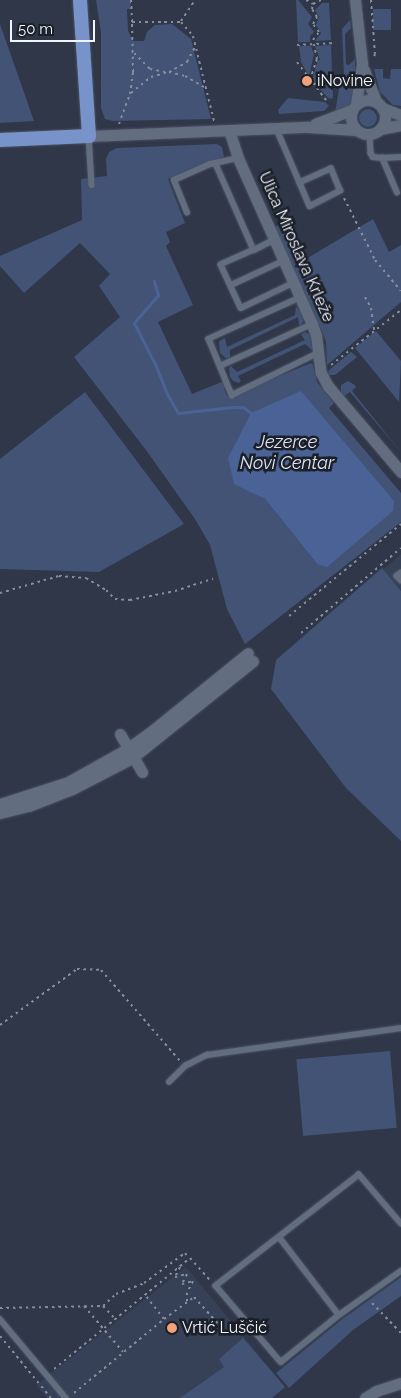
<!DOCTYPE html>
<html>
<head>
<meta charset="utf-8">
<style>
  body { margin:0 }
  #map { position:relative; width:401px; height:1398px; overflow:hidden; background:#2f3749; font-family:Raleway,sans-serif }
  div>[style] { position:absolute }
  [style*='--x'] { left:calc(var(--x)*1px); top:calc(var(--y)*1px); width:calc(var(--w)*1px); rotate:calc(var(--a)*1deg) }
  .built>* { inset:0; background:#364158 }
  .green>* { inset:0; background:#425376; transform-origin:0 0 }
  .round { border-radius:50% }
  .water>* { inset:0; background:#4a6296 }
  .stream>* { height:3px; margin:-1.5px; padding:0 1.5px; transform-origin:1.5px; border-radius:1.5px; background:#4a6296 }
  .path>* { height:2px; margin-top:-1px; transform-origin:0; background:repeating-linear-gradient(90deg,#878e9c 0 2.5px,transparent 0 6.5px) }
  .roads { filter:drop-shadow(0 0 1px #4b5260) drop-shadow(0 0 1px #4b5260) }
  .service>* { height:5.5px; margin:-2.75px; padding:0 2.75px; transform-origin:2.75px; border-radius:2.75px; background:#636d80 }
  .minor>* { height:11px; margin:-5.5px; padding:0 5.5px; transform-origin:5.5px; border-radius:5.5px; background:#636d80 }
  .minor>.ring { margin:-5.5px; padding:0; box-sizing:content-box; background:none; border:11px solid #636d80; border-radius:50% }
  .primary>* { height:14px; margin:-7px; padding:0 7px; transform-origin:7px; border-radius:7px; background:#7893ca }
  .dots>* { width:14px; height:14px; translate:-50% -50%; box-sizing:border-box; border:2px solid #1b1f27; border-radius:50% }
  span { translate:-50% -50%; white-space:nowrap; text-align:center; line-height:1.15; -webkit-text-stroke:5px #1b1f27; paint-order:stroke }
  .poi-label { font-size:16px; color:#f0f5fe }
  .left { translate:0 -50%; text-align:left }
  .street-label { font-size:16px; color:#f0f5fe }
  .water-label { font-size:18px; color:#dbe3f3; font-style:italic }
  .scale { position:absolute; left:10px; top:20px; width:85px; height:22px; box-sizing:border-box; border:2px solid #f0f5fe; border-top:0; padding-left:6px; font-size:15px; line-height:18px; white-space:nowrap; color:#f0f5fe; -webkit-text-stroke:4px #1b1f27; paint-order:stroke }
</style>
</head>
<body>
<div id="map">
  <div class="built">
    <div style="clip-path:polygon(401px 554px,401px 591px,383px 570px)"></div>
    <div style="clip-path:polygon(186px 1267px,285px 1387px,272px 1398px,47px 1398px,36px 1385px)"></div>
  </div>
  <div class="green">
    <div style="clip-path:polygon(96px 0,130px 0,131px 9px,127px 9px,128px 31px,133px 41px,144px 41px,147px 32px,155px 25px,172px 24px,191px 39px,211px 119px,113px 121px,105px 119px,101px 108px,101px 32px)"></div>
    <div style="clip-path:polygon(296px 0,298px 0,312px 17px,308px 24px,314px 32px,310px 36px,310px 42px,298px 42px)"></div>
    <div style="clip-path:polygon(322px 3px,329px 3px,331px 40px,315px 41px,321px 33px,316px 25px,319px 17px,315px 10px)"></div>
    <div style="left:391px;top:9px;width:21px;height:18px;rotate:90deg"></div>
    <div style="clip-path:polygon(350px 20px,351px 28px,345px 34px,346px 64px,349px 65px,355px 59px,355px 79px,346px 79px,344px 76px,342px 29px)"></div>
    <div style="clip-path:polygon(0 24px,34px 121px,0 123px)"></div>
    <div style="clip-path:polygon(331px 45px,333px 96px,332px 99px,328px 98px,312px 80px,318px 60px,320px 60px,315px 46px)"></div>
    <div style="clip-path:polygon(299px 46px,311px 46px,314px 54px,309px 77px,301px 62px)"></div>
    <div style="clip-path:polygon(374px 69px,383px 69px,383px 78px,390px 79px,391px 69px,401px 69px,401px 106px,393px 105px,380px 92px)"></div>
    <div style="clip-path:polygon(341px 86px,354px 86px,351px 102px,346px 109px,335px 113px,339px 89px)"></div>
    <div style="clip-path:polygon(288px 98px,325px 102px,329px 106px,324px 111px,279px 114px,278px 110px)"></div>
    <div class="round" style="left:359px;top:109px;width:18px;height:18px"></div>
    <div style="clip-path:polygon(evenodd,217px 144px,222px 147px,224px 157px,168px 179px,185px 223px,166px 232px,170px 242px,166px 246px,193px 305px,158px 322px,192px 394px,224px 381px,227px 387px,224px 389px,228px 397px,311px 363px,313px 365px,317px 382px,334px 403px,329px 408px,401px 493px,401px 522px,245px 644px,227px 609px,210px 545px,195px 519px,146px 450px,74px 357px,120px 317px,99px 286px,110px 274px,80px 243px,24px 293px,0 266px,0 256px,82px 220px,81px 179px,107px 176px,106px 159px,109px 152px,117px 148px,217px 144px,255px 494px,393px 511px,317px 564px,265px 499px,255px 494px)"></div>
    <div style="clip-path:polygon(373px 219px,389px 252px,401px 245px,401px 302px,327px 365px,326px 342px,320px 327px,272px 229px,287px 220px,306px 259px)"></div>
    <div style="clip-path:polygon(296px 306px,304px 318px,302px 325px,299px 326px,298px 317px,230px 350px,230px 357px,227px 359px,220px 353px,219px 342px,221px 340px,225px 338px,227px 347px,295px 315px)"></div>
    <div style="clip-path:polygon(376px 331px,401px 361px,399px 402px,355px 348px)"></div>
    <div style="clip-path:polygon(304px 332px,310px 334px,312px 350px,305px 344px,238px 376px,241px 381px,239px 383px,233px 381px,230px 377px,229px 368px,231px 366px,237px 372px,305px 340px,301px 335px)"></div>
    <div style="clip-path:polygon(351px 352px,357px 357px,335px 375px,328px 375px,329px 370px)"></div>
    <div style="clip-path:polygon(348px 381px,355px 385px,356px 387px,352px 391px,401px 452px,350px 392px,344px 396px,341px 393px,341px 385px)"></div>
    <div style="clip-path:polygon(85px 392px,184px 524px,99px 572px,0 569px,0 459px)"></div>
    <div style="clip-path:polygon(382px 568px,401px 591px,401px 841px,346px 788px,271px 689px,276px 660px)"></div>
    <div style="left:390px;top:1051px;width:77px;height:94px;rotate:85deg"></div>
    <div style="clip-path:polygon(401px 1277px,401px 1296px,353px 1330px,289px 1388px,276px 1373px,341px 1320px)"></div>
    <div style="clip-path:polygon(243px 1338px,285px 1387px,272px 1398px,180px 1398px,224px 1367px,219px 1359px)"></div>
  </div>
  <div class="water">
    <div style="clip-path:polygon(301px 391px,394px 501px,393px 511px,327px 567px,317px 564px,265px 499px,234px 484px,228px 458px,251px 413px)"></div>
  </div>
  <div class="stream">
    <div style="--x:154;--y:281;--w:15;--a:74"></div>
    <div style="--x:158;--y:295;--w:37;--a:131"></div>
    <div style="--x:134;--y:323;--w:46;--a:62.9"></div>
    <div style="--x:155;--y:364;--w:32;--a:68"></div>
    <div style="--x:167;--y:394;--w:22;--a:60"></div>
    <div style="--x:178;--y:413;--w:55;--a:-6.2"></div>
    <div style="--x:233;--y:407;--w:10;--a:0"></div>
    <div style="--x:243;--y:407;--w:10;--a:37"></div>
  </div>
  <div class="path">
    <div style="--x:131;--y:0;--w:22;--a:87"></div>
    <div style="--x:132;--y:22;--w:49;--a:0"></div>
    <div style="--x:181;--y:22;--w:18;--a:49"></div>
    <div style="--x:193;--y:36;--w:88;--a:76.1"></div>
    <div style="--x:306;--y:0;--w:8;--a:30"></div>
    <div style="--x:313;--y:4;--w:9;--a:-27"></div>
    <div style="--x:371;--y:0;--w:54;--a:85.8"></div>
    <div style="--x:375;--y:54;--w:3;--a:108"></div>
    <div style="--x:181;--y:21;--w:25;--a:-56"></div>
    <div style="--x:297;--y:45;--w:38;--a:-3"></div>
    <div style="--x:134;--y:53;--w:23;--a:45"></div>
    <div style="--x:150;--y:69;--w:15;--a:11"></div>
    <div style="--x:297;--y:62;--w:48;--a:52.7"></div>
    <div style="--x:169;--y:72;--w:21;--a:-29"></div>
    <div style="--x:187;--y:62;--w:17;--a:-62"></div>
    <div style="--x:310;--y:80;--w:22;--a:-72"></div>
    <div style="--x:317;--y:59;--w:19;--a:-102"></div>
    <div style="--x:313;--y:40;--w:10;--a:-53"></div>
    <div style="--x:319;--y:32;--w:10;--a:-127"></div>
    <div style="--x:313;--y:24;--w:8;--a:-60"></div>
    <div style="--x:317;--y:17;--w:9;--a:-122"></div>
    <div style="--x:312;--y:9;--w:5;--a:-79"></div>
    <div style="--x:314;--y:84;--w:23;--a:0"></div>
    <div style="--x:131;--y:93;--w:26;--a:-39"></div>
    <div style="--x:151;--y:77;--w:19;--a:-16"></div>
    <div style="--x:169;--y:72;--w:16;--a:14"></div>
    <div style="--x:185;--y:76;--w:22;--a:30"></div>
    <div style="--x:119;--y:124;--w:32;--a:-70"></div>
    <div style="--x:130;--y:94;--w:22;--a:-82"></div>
    <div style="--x:133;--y:72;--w:50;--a:-91.1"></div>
    <div style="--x:344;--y:198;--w:69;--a:63.4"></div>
    <div style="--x:375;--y:260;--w:40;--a:50"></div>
    <div style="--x:365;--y:297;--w:13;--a:61"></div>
    <div style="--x:371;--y:308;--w:22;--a:82"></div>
    <div style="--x:331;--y:365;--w:89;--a:-38.2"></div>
    <div style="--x:0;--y:593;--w:61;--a:-16.1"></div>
    <div style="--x:59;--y:576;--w:27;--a:4"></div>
    <div style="--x:86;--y:578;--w:23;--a:31"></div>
    <div style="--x:106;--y:590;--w:13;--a:45"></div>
    <div style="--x:115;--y:599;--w:15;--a:4"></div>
    <div style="--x:130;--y:600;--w:46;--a:-11.3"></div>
    <div style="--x:175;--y:591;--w:40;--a:-18"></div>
    <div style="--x:289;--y:616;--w:145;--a:-39.4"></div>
    <div style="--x:301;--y:633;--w:131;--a:-40.4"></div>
    <div style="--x:0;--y:1025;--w:95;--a:-36"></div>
    <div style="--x:77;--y:969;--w:24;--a:2"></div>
    <div style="--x:101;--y:970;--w:121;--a:49"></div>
    <div style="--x:180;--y:1267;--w:11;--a:117"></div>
    <div style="--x:175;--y:1277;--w:12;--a:-14"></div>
    <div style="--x:187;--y:1274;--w:11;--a:117"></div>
    <div style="--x:182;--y:1284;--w:11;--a:-15"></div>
    <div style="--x:193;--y:1281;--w:13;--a:117"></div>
    <div style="--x:187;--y:1293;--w:8;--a:90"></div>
    <div style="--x:372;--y:1303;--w:42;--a:46"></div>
    <div style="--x:84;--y:1306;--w:60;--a:49.7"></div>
    <div style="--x:103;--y:1306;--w:18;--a:47"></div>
    <div style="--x:0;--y:1308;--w:103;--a:-1.1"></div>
    <div style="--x:103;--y:1306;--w:18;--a:-43"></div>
    <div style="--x:116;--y:1294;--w:30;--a:-21"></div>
    <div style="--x:144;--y:1283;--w:51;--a:-36.2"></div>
    <div style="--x:185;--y:1253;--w:6;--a:51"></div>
    <div style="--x:164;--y:1319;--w:37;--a:-36"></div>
    <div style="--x:194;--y:1297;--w:40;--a:48"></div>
    <div style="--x:0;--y:1336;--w:80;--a:50.6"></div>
    <div style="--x:54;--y:1369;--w:176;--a:-39.2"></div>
    <div style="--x:190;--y:1258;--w:30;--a:48"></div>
    <div style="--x:74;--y:1393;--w:117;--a:-39.4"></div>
    <div style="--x:164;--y:1319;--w:31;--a:-128"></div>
  </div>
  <div class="roads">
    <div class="service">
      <div style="--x:276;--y:128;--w:14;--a:65"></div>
      <div style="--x:282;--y:141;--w:46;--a:66.8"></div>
      <div style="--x:300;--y:183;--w:25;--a:67"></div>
      <div style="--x:310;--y:206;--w:34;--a:-27"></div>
      <div style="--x:340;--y:191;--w:24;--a:-112"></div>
      <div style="--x:331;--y:169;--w:34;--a:156"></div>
      <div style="--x:370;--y:134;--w:19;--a:87"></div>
      <div style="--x:371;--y:153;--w:4;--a:63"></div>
      <div style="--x:373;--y:157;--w:9;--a:6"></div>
      <div style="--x:89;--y:136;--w:49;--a:86.5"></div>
      <div style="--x:216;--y:164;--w:94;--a:66.2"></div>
      <div style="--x:254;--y:250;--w:36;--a:156"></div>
      <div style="--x:221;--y:265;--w:47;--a:65.1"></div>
      <div style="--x:241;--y:308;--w:58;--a:-25.7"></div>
      <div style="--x:397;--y:193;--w:38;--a:-113"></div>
      <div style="--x:382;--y:158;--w:19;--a:-3"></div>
      <div style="--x:187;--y:213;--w:35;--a:-112"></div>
      <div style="--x:174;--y:180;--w:39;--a:-24"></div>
      <div style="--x:210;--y:164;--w:29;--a:-12"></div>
      <div style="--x:254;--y:250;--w:22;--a:-27"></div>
      <div style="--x:231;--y:285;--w:57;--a:-24.8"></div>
      <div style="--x:300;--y:298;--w:100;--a:155.7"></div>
      <div style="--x:209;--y:339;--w:61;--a:67.7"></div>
      <div style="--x:232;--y:395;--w:96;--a:-26"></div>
      <div style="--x:220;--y:366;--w:101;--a:-24.5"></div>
      <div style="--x:401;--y:573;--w:5;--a:143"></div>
      <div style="--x:397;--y:576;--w:6;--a:45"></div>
      <div style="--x:169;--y:1082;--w:23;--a:-45"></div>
      <div style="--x:185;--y:1066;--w:25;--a:-27"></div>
      <div style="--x:207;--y:1055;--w:196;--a:-7.9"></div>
      <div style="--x:401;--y:1224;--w:65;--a:-130.6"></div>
      <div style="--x:359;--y:1175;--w:181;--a:142.2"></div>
      <div style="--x:216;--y:1286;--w:100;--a:49.5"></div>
      <div style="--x:281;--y:1362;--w:75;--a:-39"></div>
      <div style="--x:339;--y:1315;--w:76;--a:-35.4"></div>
      <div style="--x:280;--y:1238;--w:97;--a:52.5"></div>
      <div style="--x:0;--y:1319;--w:103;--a:50.1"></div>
    </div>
    <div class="minor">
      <div style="--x:355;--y:0;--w:63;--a:83.7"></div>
      <div style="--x:362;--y:63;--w:41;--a:98.3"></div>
      <div style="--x:364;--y:70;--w:34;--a:69"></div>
      <div class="ring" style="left:351px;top:100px;width:23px;height:23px"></div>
      <div style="--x:382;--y:108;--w:20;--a:20"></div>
      <div style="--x:315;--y:124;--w:40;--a:-21"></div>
      <div style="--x:380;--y:129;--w:21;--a:-11"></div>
      <div style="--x:229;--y:130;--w:29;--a:72"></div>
      <div style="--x:238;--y:158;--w:182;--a:66"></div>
      <div style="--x:312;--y:324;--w:12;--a:70"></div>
      <div style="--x:316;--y:335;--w:38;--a:83"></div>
      <div style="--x:321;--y:373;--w:15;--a:62"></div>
      <div style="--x:328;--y:386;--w:113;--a:49.7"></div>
      <div style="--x:89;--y:136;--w:219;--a:-2.4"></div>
      <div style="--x:308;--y:127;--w:48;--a:3.6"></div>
      <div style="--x:120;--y:734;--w:44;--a:59.9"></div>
      <div style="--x:0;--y:804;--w:71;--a:-17.9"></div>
      <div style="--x:68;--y:782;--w:68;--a:-29.2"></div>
      <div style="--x:127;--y:749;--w:32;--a:-36"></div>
      <div style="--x:153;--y:730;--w:122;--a:-39"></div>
      <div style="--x:0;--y:813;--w:30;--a:-14"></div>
      <div style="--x:29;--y:806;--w:46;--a:-21.6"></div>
      <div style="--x:72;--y:789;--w:68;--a:-27.3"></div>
      <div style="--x:132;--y:758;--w:155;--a:-38.7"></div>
      <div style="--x:365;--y:1398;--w:13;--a:-32"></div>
      <div style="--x:376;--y:1391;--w:26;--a:-18"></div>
    </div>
    <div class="primary">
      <div style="--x:0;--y:140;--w:89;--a:-2.6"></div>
      <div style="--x:89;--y:136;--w:136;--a:-93.8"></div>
    </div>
  </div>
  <div class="dots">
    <div style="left:307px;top:81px;background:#f0a27a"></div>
    <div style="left:172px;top:1328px;background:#f0a27a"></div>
  </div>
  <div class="poi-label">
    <span class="left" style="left:317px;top:81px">iNovine</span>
    <span class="left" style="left:182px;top:1328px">Vrtić Luščić</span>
  </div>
  <div class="street-label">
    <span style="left:296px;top:247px;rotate:66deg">Ulica Miroslava Krleže</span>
  </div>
  <div class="water-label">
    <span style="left:287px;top:453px">Jezerce<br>Novi Centar</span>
  </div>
  <div class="scale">50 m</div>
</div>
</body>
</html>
